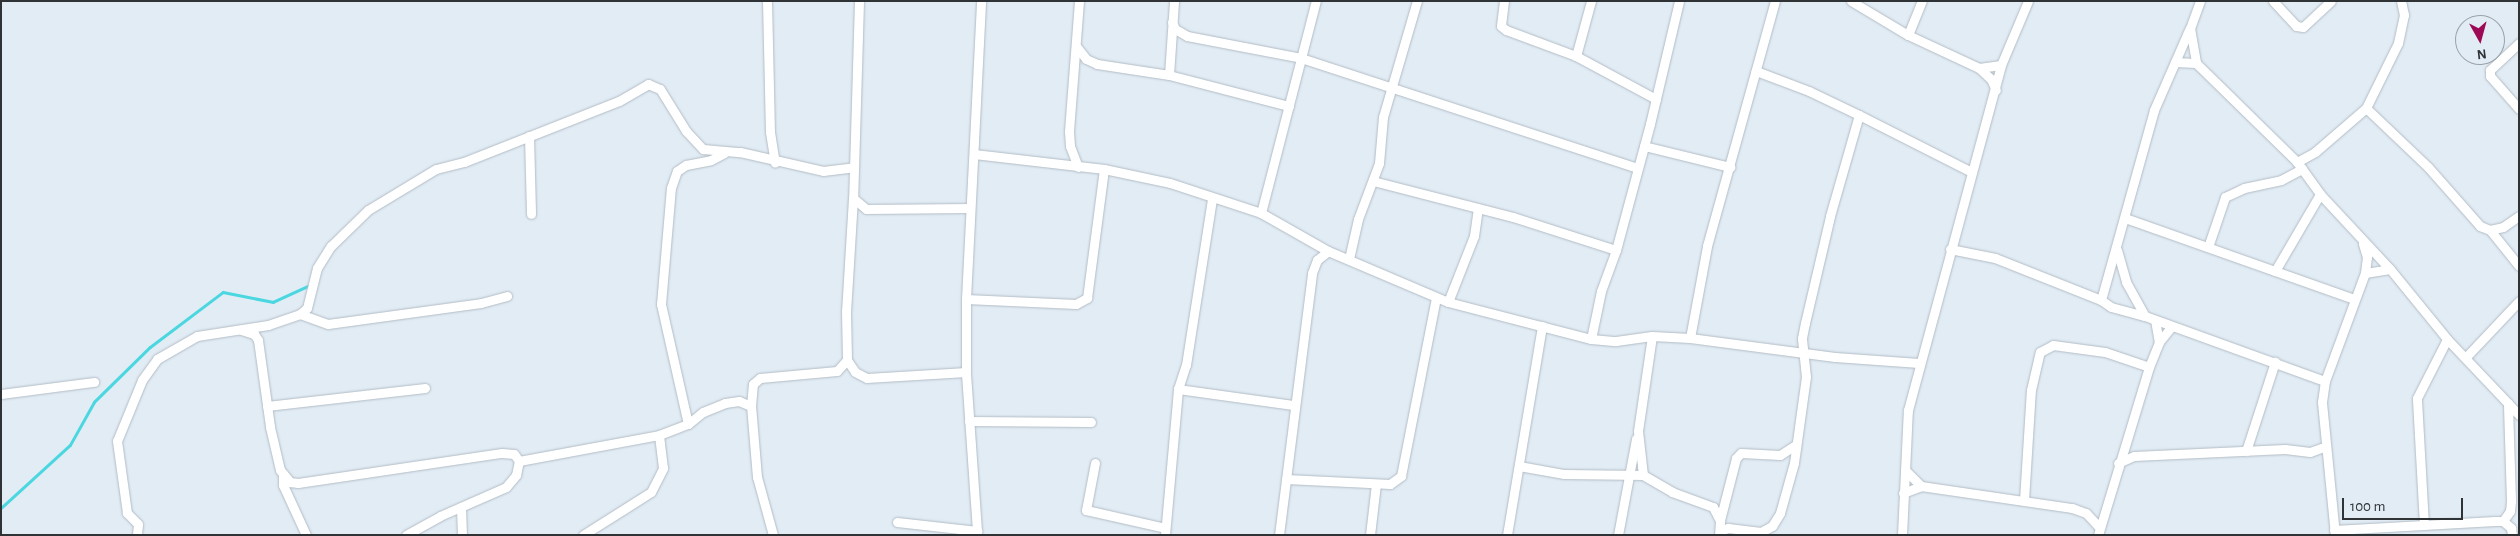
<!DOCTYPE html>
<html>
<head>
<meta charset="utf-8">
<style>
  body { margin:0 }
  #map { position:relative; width:2520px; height:536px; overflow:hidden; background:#e2ecf5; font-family:"Alegreya Sans",sans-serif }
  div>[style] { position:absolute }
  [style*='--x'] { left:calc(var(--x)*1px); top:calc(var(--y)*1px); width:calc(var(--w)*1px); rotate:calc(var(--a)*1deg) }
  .stream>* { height:2.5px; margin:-1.25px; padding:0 1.25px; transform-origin:1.25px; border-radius:1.25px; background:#4ad7e0 }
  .roads { filter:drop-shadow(0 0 1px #b2bcc4) drop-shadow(0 0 1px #b2bcc4) }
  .minor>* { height:9px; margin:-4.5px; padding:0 4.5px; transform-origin:4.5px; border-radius:4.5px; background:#fff }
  span { translate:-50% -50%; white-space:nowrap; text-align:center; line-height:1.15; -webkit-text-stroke:5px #e2ecf5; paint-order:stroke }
  .frame { position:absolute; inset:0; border:2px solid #2f3336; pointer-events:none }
  .north { position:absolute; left:2455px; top:15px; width:50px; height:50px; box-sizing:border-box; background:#e2ecf5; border:1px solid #9aa2a9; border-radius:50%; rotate:173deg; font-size:14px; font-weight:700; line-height:20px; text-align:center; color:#2f3336 }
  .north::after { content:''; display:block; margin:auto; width:18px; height:22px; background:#9d0955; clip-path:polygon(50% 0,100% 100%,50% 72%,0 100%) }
  .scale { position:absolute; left:2342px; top:498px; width:121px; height:22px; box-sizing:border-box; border:2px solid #2f3336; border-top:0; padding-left:6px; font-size:15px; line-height:18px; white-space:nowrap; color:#2f3336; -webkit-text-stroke:4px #e2ecf5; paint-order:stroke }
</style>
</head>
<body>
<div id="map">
  <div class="stream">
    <div style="--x:1;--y:508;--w:93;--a:-42.4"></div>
    <div style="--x:70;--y:445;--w:49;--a:-60.8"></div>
    <div style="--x:94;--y:402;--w:78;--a:-44.5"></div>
    <div style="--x:150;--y:347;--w:91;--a:-37"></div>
    <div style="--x:223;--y:292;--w:51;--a:11.3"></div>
    <div style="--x:273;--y:302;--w:41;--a:-24.7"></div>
  </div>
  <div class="roads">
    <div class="minor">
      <div style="--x:767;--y:1;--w:131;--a:88.7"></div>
      <div style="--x:770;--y:132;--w:31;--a:81"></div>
      <div style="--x:859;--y:1;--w:197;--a:91.7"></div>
      <div style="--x:853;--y:198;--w:113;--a:93.5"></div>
      <div style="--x:846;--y:311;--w:49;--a:88.8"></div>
      <div style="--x:847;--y:360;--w:14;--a:56"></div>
      <div style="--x:855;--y:372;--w:13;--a:27"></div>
      <div style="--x:867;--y:378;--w:99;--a:-3.5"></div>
      <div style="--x:1504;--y:1;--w:25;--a:97"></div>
      <div style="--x:1501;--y:26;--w:6;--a:39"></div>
      <div style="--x:1506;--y:30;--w:75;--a:20.4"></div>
      <div style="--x:1576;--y:56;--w:91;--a:28.3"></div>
      <div style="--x:1851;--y:1;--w:66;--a:30.8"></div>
      <div style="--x:1908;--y:35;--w:78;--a:24.9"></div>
      <div style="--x:1979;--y:68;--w:22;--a:-8"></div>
      <div style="--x:2001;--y:65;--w:69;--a:-67.1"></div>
      <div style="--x:2200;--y:1;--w:29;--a:110"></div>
      <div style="--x:2190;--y:28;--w:36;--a:80"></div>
      <div style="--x:2196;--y:63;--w:141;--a:44.4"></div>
      <div style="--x:2297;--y:162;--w:39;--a:54"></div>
      <div style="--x:2320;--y:194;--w:103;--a:47"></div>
      <div style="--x:2390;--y:269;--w:90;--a:50.8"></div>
      <div style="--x:2447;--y:339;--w:105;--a:46.5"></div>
      <div style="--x:2273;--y:1;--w:34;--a:47"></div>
      <div style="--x:2296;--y:26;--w:7;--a:8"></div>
      <div style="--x:2303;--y:27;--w:38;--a:-43"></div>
      <div style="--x:1172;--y:22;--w:8;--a:67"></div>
      <div style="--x:1175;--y:29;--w:14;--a:30"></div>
      <div style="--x:1187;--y:36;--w:116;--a:10.9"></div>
      <div style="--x:1301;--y:58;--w:354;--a:18.1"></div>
      <div style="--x:1908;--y:35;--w:37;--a:-68"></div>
      <div style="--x:2519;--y:43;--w:40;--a:137"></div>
      <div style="--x:2490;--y:70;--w:6;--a:90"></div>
      <div style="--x:2490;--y:76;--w:44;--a:48.7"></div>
      <div style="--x:1076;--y:46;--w:16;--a:52"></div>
      <div style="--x:1086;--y:59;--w:12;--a:24"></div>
      <div style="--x:1097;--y:64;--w:73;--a:8.7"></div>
      <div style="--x:1169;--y:75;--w:124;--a:14.5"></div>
      <div style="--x:1576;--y:56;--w:57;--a:-74.7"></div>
      <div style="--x:2175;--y:62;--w:21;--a:3"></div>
      <div style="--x:1979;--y:68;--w:16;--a:43"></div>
      <div style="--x:1991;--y:79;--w:12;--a:66"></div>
      <div style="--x:1169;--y:75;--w:74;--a:-86.1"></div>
      <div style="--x:2366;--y:108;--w:86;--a:43.6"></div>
      <div style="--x:2428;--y:167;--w:79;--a:48.6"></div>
      <div style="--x:2480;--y:226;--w:11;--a:22"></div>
      <div style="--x:2490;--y:230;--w:13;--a:-13"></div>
      <div style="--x:2503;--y:227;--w:19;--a:-35"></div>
      <div style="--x:1859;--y:115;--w:124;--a:26.8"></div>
      <div style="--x:529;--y:136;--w:78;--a:88.5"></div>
      <div style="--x:1644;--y:146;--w:89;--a:13.7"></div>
      <div style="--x:974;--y:154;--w:131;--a:6.6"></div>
      <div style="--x:1104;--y:169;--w:67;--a:12"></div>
      <div style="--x:1170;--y:183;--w:96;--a:18.2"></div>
      <div style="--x:1261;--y:213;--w:77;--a:29.6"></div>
      <div style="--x:1328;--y:251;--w:130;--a:23"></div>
      <div style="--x:1448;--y:302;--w:148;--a:14.5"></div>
      <div style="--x:1591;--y:339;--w:25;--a:5"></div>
      <div style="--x:1616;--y:341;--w:36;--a:-8"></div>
      <div style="--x:1652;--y:336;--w:38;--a:3"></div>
      <div style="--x:1690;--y:338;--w:146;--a:7.5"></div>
      <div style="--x:1835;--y:357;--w:84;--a:4.1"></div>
      <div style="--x:2297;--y:162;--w:21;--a:-29"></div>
      <div style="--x:2315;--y:152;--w:67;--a:-40.8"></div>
      <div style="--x:2366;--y:108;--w:72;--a:-63.8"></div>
      <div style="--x:2398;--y:43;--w:29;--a:-78"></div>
      <div style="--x:2404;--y:15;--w:14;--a:-102"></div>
      <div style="--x:1078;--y:167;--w:22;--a:-111"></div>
      <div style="--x:1070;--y:146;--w:15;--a:-94"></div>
      <div style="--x:1069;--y:131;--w:130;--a:-85.6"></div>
      <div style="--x:1373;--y:181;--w:145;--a:14.4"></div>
      <div style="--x:1513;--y:217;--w:108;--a:17.8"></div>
      <div style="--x:853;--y:198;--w:17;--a:40"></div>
      <div style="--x:866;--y:209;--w:104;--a:-0.6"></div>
      <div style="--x:1261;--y:213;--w:219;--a:-75.5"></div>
      <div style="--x:2125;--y:218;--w:243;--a:19.5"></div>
      <div style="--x:2490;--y:230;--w:46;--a:51.1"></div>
      <div style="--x:2208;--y:247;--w:53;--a:-71.2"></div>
      <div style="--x:2225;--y:197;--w:21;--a:-25"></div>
      <div style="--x:2244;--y:188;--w:38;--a:-12"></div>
      <div style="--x:2281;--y:180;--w:24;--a:-28"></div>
      <div style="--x:1950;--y:249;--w:46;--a:11.3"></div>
      <div style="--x:1995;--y:258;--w:114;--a:21.6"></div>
      <div style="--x:2101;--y:300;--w:12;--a:35"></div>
      <div style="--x:2111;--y:307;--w:35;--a:15"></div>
      <div style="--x:2145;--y:316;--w:191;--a:19.9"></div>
      <div style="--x:2117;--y:250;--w:33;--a:74"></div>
      <div style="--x:2126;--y:282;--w:39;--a:61"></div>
      <div style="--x:1349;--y:259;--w:41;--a:-77.3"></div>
      <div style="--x:1358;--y:219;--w:60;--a:-69.4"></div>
      <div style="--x:1379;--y:163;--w:46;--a:-85"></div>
      <div style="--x:1383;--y:117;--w:121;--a:-73.7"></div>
      <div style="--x:2275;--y:271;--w:89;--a:-59.7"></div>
      <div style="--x:2365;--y:273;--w:25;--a:-9"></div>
      <div style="--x:966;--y:299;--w:110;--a:2.6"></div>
      <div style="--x:1076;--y:304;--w:13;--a:-29"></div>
      <div style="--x:1087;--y:298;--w:130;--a:-82.5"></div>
      <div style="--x:2101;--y:300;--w:197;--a:-74.4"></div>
      <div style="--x:2154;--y:110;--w:87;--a:-66.4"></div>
      <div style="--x:1448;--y:302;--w:71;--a:-68.5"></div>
      <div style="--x:1474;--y:236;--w:28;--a:-82"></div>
      <div style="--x:300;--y:314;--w:30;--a:20"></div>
      <div style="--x:328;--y:324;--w:154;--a:-7.8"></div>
      <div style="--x:481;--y:303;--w:27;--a:-15"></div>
      <div style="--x:2155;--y:320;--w:22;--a:80"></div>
      <div style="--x:241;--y:330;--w:14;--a:17"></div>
      <div style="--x:254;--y:334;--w:7;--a:56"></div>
      <div style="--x:258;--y:340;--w:88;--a:82.1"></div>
      <div style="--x:270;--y:427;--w:44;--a:76.9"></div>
      <div style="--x:280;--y:470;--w:16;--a:50"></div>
      <div style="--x:290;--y:482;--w:8;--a:7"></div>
      <div style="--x:298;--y:483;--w:206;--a:-8.4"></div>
      <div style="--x:502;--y:453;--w:12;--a:5"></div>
      <div style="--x:514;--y:454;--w:9;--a:54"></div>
      <div style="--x:519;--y:461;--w:142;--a:-10.5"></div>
      <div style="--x:659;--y:435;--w:31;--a:-21"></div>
      <div style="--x:688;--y:424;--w:19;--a:-39"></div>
      <div style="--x:703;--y:412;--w:24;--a:-22"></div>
      <div style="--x:725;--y:403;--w:14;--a:-8"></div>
      <div style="--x:739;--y:401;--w:13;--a:23"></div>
      <div style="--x:1652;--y:336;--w:96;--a:98.4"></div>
      <div style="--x:1638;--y:431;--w:44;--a:83.5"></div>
      <div style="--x:1643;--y:475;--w:34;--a:30"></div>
      <div style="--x:1672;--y:492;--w:44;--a:20.1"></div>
      <div style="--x:1713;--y:507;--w:16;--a:63"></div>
      <div style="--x:1720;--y:521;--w:14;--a:94"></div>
      <div style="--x:1690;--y:338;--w:94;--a:-79.5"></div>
      <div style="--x:1707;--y:246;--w:254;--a:-74.5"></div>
      <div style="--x:1591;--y:339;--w:49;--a:-78.2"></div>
      <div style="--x:1601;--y:291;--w:44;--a:-69.9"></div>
      <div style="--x:1616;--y:250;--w:131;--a:-74.9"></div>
      <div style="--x:1650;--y:124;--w:126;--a:-76.7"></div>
      <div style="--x:2466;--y:357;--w:77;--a:-46.6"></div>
      <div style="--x:1178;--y:389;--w:116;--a:7.9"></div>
      <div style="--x:1;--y:394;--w:94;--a:-7.4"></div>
      <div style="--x:267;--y:406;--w:159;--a:-6.5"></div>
      <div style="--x:969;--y:421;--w:122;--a:0.5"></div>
      <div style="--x:688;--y:424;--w:123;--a:-102.7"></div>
      <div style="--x:661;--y:304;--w:116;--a:-85.1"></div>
      <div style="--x:671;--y:188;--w:18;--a:-71"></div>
      <div style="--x:677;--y:171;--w:11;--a:-34"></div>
      <div style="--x:686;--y:165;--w:25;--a:-11"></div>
      <div style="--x:711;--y:160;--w:15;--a:-28"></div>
      <div style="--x:2246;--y:451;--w:94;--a:-72"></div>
      <div style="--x:1095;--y:463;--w:48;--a:100.8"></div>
      <div style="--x:1086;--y:510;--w:81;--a:12.8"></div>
      <div style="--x:2118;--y:463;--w:17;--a:-24"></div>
      <div style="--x:2134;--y:456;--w:151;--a:-2.7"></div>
      <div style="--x:2285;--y:449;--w:25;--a:7"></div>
      <div style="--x:2310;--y:452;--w:15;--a:-20"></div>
      <div style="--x:1519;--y:466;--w:46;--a:10.1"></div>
      <div style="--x:1564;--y:474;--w:79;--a:0.7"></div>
      <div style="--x:1905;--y:470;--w:23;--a:45"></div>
      <div style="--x:283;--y:474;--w:11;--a:90"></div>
      <div style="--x:283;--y:485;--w:55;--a:65.3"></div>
      <div style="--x:1286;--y:479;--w:104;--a:2.8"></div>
      <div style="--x:1390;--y:484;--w:14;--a:-36"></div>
      <div style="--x:1401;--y:476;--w:182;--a:-78.9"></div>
      <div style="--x:1903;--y:493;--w:19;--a:-21"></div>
      <div style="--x:1921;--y:486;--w:153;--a:8.3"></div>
      <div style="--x:2072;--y:508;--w:15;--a:20"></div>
      <div style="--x:2086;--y:513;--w:19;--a:47"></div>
      <div style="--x:2024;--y:500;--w:110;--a:-86.4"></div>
      <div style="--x:2031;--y:390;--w:39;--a:-77"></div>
      <div style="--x:2040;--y:352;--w:15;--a:-28"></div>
      <div style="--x:2053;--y:345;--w:52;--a:7.7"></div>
      <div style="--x:2105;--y:352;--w:46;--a:18.8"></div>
      <div style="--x:461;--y:507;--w:28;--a:88"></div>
      <div style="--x:1720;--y:520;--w:64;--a:-75.5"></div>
      <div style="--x:1736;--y:458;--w:7;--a:-45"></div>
      <div style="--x:1741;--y:453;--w:39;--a:3"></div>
      <div style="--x:1780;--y:455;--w:17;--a:-33"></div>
      <div style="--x:2503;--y:521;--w:12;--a:-55"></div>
      <div style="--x:2510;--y:511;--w:10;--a:-84"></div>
      <div style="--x:2511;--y:501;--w:98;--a:-91.8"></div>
      <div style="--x:897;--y:522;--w:81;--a:6.4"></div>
      <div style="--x:977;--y:531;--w:159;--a:-94"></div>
      <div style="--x:966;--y:372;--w:73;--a:-90"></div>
      <div style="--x:966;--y:299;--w:298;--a:-87.1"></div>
      <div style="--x:2424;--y:525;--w:127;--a:-93.2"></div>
      <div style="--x:2417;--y:398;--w:66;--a:-63"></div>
      <div style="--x:2334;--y:530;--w:161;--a:-3.2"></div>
      <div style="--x:2495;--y:521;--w:8;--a:0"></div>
      <div style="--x:2503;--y:521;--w:11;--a:41"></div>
      <div style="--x:2511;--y:528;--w:7;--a:82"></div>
      <div style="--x:1720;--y:531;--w:9;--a:-21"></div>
      <div style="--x:1728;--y:528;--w:33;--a:7"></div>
      <div style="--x:1761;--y:532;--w:13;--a:-29"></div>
      <div style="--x:1772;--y:526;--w:15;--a:-58"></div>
      <div style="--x:1780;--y:513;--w:52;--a:-74.4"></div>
      <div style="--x:1794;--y:463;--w:87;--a:-82.1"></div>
      <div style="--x:1806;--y:377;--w:39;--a:-96"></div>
      <div style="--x:1802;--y:338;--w:15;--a:-79"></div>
      <div style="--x:1805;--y:323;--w:110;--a:-76.8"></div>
      <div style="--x:1830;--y:216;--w:105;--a:-74"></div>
      <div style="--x:1859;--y:115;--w:55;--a:-154.4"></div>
      <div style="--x:1809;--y:91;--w:57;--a:-159.3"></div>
      <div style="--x:137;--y:535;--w:11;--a:-85"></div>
      <div style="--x:138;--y:524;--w:16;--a:-135"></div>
      <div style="--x:127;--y:513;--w:73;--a:-97.9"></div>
      <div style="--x:117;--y:441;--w:66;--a:-67.7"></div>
      <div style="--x:142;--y:380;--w:26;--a:-54"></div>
      <div style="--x:157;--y:359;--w:46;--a:-29.9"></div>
      <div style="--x:197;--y:336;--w:72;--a:-8.8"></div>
      <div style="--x:268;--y:325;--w:34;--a:-19"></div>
      <div style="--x:300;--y:314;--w:9;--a:-41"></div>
      <div style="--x:307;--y:308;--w:41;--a:-76"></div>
      <div style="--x:317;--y:268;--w:26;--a:-58"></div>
      <div style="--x:331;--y:246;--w:52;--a:-44.2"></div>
      <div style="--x:368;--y:210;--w:79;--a:-31.1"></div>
      <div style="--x:436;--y:169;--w:29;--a:-14"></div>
      <div style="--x:464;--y:162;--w:167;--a:-21.5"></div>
      <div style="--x:619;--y:101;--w:34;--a:-30"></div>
      <div style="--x:648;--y:84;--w:13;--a:23"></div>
      <div style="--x:660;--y:89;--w:49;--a:58.2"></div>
      <div style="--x:686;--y:131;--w:25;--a:47"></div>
      <div style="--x:703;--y:149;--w:37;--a:5"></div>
      <div style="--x:740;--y:152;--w:85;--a:12.9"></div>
      <div style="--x:823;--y:171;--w:31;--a:-7"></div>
      <div style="--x:406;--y:535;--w:39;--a:-29"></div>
      <div style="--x:440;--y:516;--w:72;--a:-23.7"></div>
      <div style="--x:506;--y:487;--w:16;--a:-50"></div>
      <div style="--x:516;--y:475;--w:14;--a:-78"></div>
      <div style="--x:583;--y:535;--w:80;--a:-32.3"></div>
      <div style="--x:651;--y:492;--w:27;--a:-63"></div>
      <div style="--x:663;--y:468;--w:33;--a:-97"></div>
      <div style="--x:773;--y:535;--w:60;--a:-105.4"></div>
      <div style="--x:757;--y:477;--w:71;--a:-94.8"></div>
      <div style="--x:751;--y:406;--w:22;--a:-85"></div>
      <div style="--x:753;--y:384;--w:9;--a:-41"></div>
      <div style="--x:760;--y:378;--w:77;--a:-5.2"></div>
      <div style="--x:837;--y:371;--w:15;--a:-48"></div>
      <div style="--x:1165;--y:535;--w:147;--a:-84.9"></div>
      <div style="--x:1178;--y:389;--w:25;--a:-72"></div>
      <div style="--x:1186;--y:365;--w:168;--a:-81.1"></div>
      <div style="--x:1279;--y:535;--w:264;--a:-82.8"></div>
      <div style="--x:1312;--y:273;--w:14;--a:-69"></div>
      <div style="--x:1317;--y:260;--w:14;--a:-39"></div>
      <div style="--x:1370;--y:535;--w:51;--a:-83.3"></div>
      <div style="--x:1507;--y:535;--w:212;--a:-80.5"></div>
      <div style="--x:1618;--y:535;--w:98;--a:-79.4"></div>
      <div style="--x:1902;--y:535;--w:125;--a:-87.3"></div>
      <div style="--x:1908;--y:410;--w:357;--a:-74.9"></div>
      <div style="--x:2098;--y:535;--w:176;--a:-73.1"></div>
      <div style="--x:2149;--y:367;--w:27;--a:-68"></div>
      <div style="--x:2159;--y:342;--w:19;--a:-51"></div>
      <div style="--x:2335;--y:535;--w:134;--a:-95.6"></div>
      <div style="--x:2322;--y:402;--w:21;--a:-82"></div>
      <div style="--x:2325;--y:381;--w:115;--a:-69.7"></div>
      <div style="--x:2365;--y:273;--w:16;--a:-83"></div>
      <div style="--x:2367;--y:257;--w:14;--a:-107"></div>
    </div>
  </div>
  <div class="frame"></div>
  <div class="north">N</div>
  <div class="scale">100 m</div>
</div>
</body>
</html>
